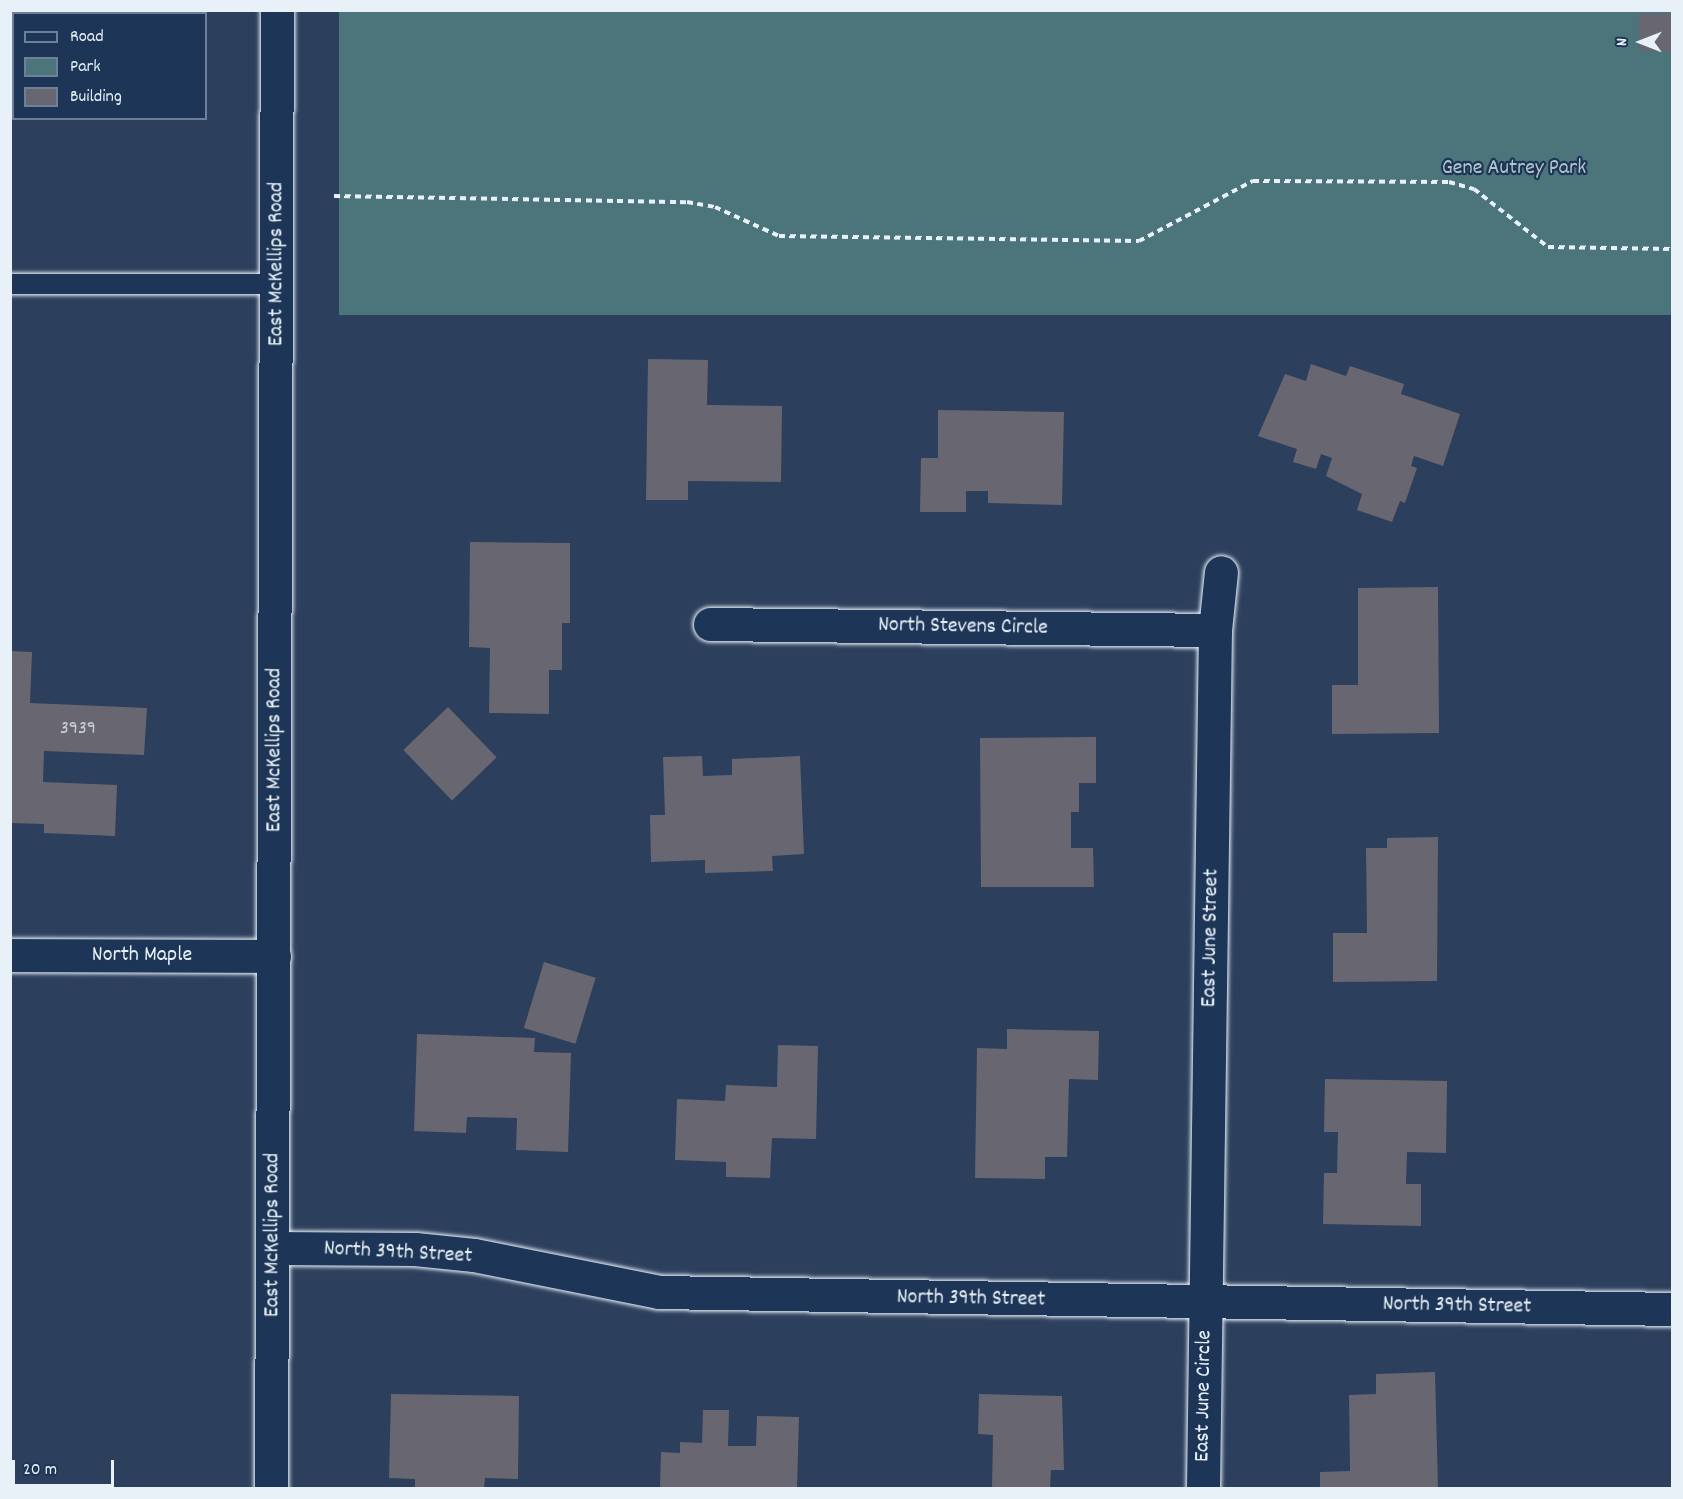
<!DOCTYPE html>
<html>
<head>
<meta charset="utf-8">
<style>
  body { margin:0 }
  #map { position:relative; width:1683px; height:1499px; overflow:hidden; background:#2c3f5c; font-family:Dekko,sans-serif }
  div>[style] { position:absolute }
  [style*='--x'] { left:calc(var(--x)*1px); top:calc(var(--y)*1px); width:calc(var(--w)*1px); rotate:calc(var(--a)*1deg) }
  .green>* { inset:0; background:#4b757a; transform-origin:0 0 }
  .building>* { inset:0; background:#686771; transform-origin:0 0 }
  .path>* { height:4px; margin-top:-2px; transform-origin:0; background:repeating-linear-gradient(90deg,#e8f1f8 0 6px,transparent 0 10.5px) }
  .roads { filter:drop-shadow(0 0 2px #e8f1f8) drop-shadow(0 0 2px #e8f1f8) }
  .service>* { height:20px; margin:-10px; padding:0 10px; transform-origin:10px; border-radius:10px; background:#1d3557 }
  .minor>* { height:33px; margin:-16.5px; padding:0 16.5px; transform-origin:16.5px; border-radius:16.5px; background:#1d3557 }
  .primary>* { height:33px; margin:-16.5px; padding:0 16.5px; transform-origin:16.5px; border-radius:16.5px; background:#1d3557 }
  span { translate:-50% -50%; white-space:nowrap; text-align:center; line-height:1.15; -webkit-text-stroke:4.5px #1d3557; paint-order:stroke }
  .number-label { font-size:20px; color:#c8ced6 }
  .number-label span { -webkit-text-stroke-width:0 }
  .park-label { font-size:22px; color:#b1c6cc }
  .street-label { font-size:22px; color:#e8f1f8 }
  .frame { position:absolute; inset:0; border:12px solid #e8f1f8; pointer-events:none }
  .legend { position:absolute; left:12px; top:12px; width:195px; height:108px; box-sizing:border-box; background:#1d3557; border:2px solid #6e8097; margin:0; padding:8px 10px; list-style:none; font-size:18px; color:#e8f1f8 }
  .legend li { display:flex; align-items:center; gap:12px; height:30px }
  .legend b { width:30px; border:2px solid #6e8097 }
  .north { position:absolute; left:1611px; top:12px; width:60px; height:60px; -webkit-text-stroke:4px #1d3557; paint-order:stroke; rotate:270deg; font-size:16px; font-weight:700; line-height:24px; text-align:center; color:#e8f1f8 }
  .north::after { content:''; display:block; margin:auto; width:21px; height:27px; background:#e8f1f8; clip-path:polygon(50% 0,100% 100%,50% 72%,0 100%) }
  .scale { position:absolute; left:12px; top:1460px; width:102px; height:27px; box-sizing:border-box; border:3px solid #e8f1f8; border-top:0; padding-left:8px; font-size:18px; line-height:21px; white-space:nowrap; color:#e8f1f8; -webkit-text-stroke:4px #1d3557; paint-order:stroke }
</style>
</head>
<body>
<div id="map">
  <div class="green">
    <div style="left:339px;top:11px;width:1333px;height:304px"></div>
  </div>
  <div class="building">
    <div style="left:1639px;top:14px;width:33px;height:37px"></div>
    <div style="clip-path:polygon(648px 359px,708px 360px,707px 405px,782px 406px,781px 482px,688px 481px,688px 500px,646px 500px)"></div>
    <div style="clip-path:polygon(1311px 364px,1346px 376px,1350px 366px,1404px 384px,1401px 394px,1460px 414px,1443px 466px,1414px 456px,1411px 466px,1417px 468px,1405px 503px,1400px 501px,1392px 522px,1357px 510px,1362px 494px,1326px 476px,1332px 458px,1321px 454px,1316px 469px,1293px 462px,1297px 449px,1258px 436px,1285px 374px,1306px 381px)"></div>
    <div style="clip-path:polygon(938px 410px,1064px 412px,1062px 505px,988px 503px,988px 491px,966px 491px,966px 512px,920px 512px,921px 458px,938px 458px)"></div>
    <div style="clip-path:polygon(470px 542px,570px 543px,570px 623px,562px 623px,562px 670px,549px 670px,549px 714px,489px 713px,490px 648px,469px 647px)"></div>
    <div style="clip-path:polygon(1438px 587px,1439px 733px,1332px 734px,1332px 685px,1358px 685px,1358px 588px)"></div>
    <div style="clip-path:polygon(10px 651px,32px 652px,30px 703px,147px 708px,144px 755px,44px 751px,43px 782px,117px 785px,115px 836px,44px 833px,44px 824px,10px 823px)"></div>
    <div style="left:448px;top:707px;width:70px;height:62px;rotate:46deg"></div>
    <div style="clip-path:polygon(1096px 737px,1096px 783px,1079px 783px,1079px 812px,1071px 812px,1071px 848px,1093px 848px,1094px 887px,981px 887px,980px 738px)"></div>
    <div style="clip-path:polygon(702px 756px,703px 776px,732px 775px,732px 759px,800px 756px,804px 854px,772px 856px,773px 871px,705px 873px,705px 860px,651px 862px,650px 815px,665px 815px,663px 757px)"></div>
    <div style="clip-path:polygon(1438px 837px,1437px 981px,1333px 982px,1333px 933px,1367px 933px,1366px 848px,1387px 848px,1387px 838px)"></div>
    <div style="left:544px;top:962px;width:54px;height:69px;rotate:17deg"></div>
    <div style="clip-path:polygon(1007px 1029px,1099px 1031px,1098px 1080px,1069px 1079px,1067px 1157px,1045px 1157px,1045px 1179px,975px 1178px,977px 1048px,1007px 1049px)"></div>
    <div style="clip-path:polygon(417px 1034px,535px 1038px,534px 1052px,571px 1053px,568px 1152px,516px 1150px,517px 1118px,467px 1117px,466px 1133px,414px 1131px)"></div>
    <div style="clip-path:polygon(778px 1045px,818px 1046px,816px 1139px,772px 1138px,770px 1178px,726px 1177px,726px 1162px,675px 1160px,677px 1099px,725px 1101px,726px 1085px,777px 1087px)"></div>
    <div style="clip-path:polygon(1325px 1079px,1447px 1081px,1446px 1153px,1407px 1152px,1406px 1184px,1421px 1184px,1421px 1226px,1323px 1224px,1324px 1173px,1337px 1173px,1338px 1132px,1324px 1132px)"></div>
    <div style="clip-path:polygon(1435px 1372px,1438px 1488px,1320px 1488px,1320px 1472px,1350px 1471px,1349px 1395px,1376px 1394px,1376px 1374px)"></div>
    <div style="clip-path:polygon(391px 1394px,519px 1396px,518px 1479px,485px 1478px,484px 1488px,415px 1488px,415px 1479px,389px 1478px)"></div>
    <div style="clip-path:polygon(979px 1394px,1062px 1396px,1064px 1470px,1051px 1470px,1050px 1488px,992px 1488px,993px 1435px,978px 1434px)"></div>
    <div style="clip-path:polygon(703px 1410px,729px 1410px,728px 1446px,756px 1446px,757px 1416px,799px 1417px,797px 1488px,660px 1488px,661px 1452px,680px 1453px,680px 1442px,702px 1443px)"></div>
  </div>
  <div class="path">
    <div style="--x:334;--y:196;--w:353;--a:1"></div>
    <div style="--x:687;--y:202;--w:28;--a:10"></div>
    <div style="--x:715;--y:207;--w:70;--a:24.4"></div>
    <div style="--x:779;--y:236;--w:360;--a:0.8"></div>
    <div style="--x:1139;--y:241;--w:129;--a:-27.8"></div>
    <div style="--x:1253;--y:181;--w:196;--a:0.3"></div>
    <div style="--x:1449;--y:182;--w:26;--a:16"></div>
    <div style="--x:1474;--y:189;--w:94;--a:38.1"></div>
    <div style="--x:1548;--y:247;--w:124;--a:0.9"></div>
  </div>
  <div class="roads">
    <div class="service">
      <div style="--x:10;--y:284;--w:267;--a:0"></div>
    </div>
    <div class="minor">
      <div style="--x:710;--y:624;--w:505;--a:0.68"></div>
      <div style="--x:10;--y:955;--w:264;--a:0.2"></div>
      <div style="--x:273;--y:1248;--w:142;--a:0.4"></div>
      <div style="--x:415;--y:1249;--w:59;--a:5.8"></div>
      <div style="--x:474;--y:1255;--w:189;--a:11.3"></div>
      <div style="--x:659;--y:1292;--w:1013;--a:0.96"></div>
      <div style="--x:1203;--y:1488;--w:858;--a:-89.2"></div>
      <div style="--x:1215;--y:630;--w:58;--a:-84.1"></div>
    </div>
    <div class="primary">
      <div style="--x:271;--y:1488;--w:1478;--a:-89.77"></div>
    </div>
  </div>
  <div class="number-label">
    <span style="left:78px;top:729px">3939</span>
  </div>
  <div class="park-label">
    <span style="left:1514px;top:169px">Gene Autrey Park</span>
  </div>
  <div class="street-label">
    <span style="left:277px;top:264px;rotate:-90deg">East McKellips Road</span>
    <span style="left:963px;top:627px;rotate:1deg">North Stevens Circle</span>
    <span style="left:275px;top:750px;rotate:-90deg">East McKellips Road</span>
    <span style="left:1211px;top:938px;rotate:-89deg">East June Street</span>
    <span style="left:142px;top:956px">North Maple</span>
    <span style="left:273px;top:1235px;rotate:-90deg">East McKellips Road</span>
    <span style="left:398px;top:1253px;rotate:3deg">North 39th Street</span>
    <span style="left:971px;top:1299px;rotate:1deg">North 39th Street</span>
    <span style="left:1457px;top:1306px;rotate:1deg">North 39th Street</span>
    <span style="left:1204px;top:1396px;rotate:-89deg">East June Circle</span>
  </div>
  <div class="frame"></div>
  <ul class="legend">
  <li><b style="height:8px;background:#1d3557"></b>Road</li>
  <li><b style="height:16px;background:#4b757a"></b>Park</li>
  <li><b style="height:16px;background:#686771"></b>Building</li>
  </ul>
  <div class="north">N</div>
  <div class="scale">20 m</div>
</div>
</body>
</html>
